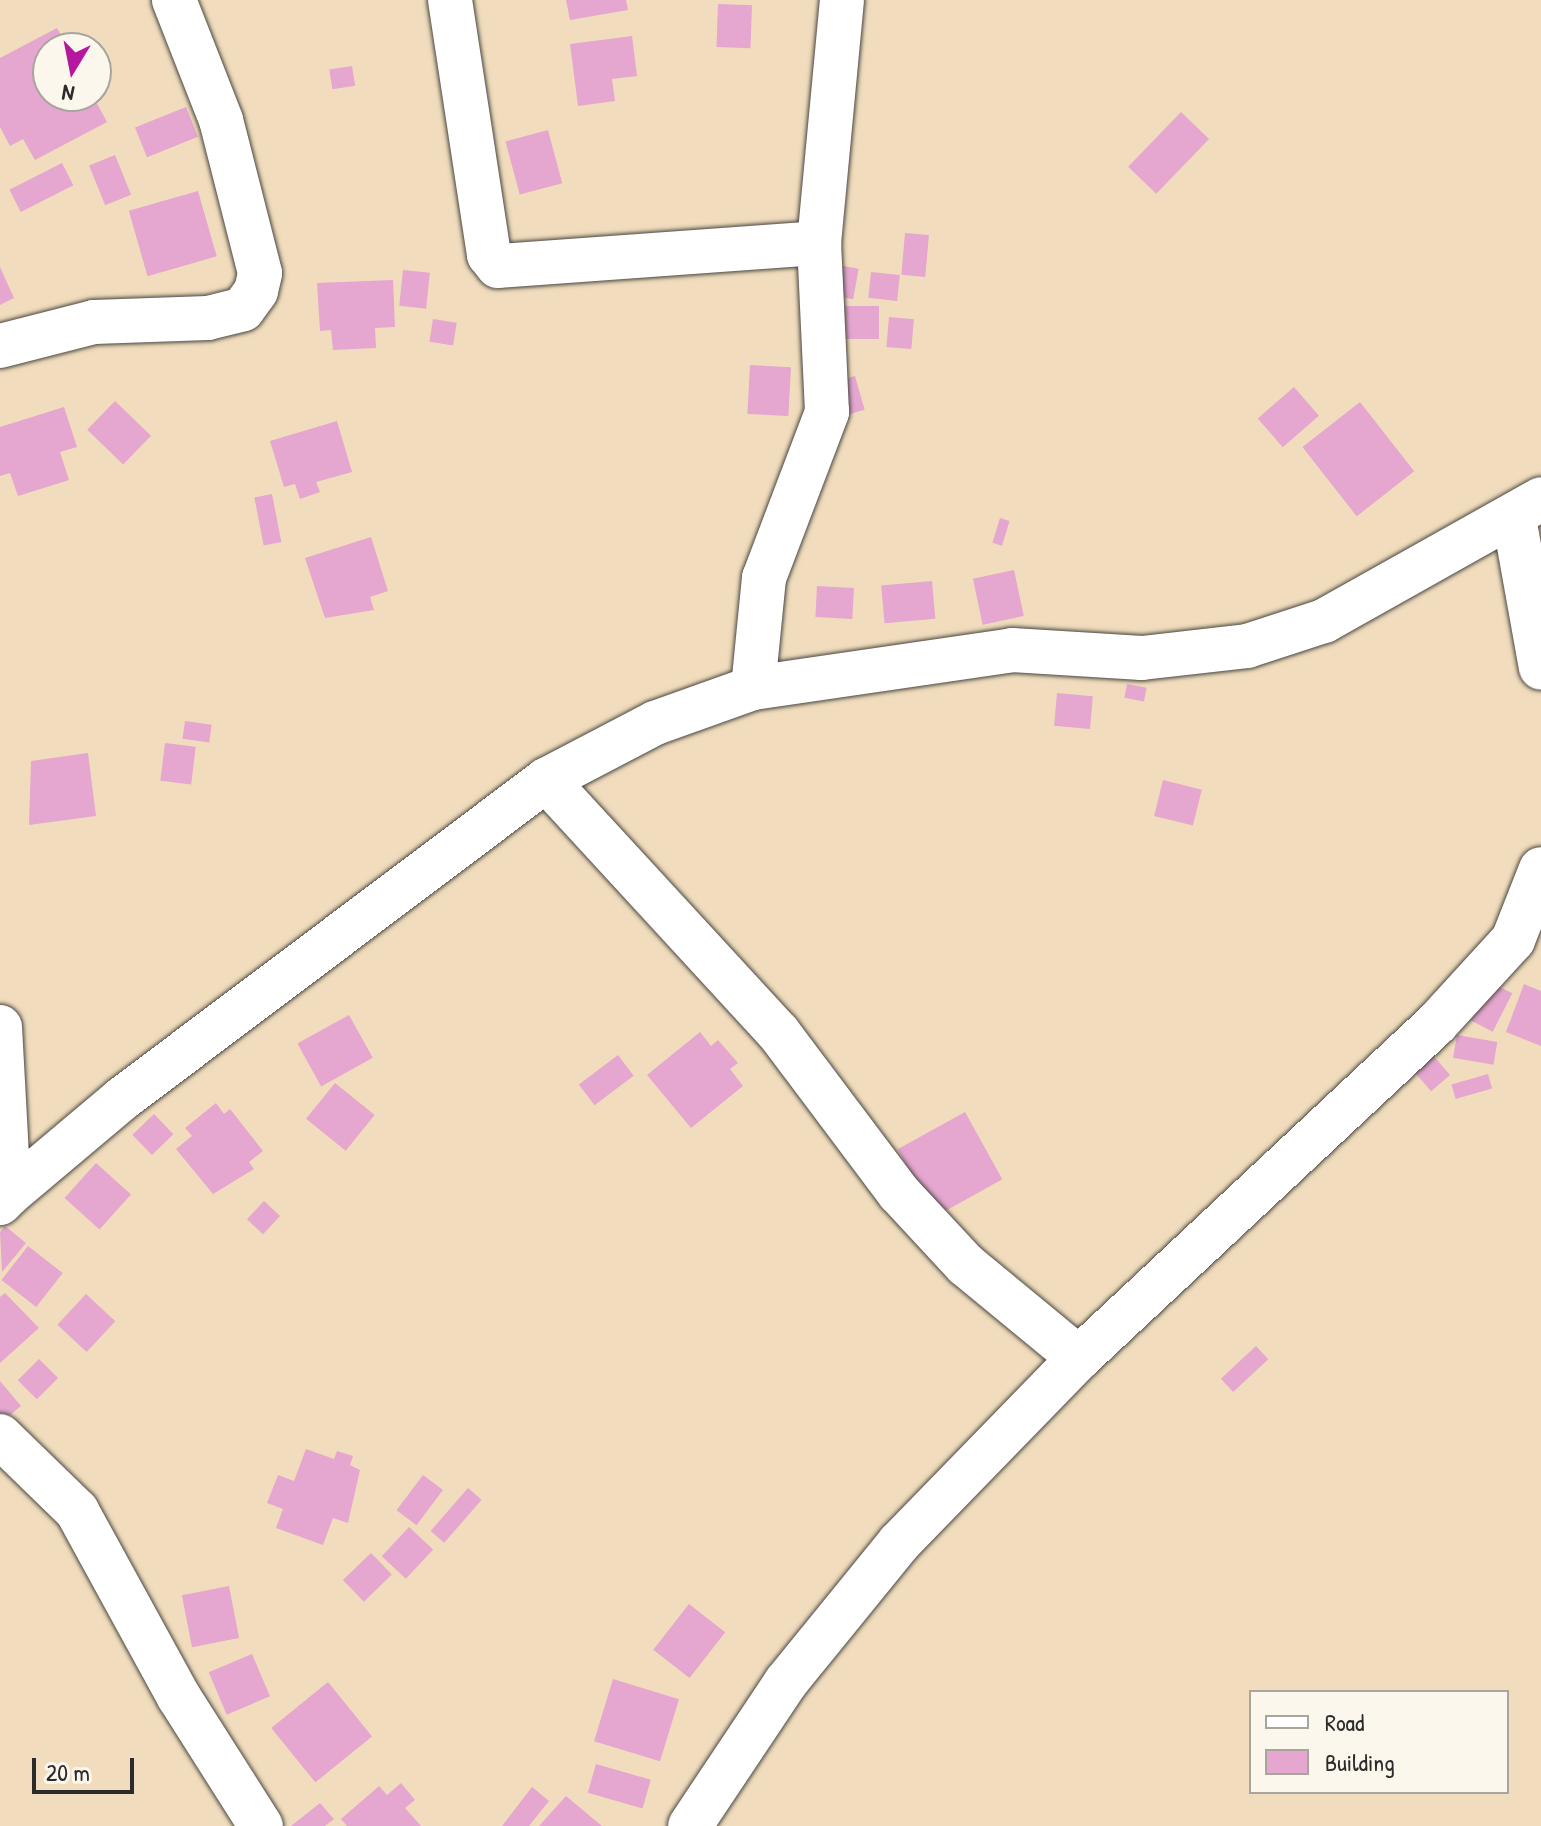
<!DOCTYPE html>
<html>
<head>
<meta charset="utf-8">
<style>
  body { margin:0 }
  #map { position:relative; width:1541px; height:1826px; overflow:hidden; background:#f1ddbd; font-family:"Patrick Hand",sans-serif }
  div>[style] { position:absolute }
  [style*='--x'] { left:calc(var(--x)*1px); top:calc(var(--y)*1px); width:calc(var(--w)*1px); rotate:calc(var(--a)*1deg) }
  .building>* { inset:0; background:#e5a6cf; transform-origin:0 0 }
  .roads { filter:drop-shadow(0 0 2px #494641) drop-shadow(0 0 2px #494641) }
  .minor>* { height:44px; margin:-22px; padding:0 22px; transform-origin:22px; border-radius:22px; background:#fff }
  span { translate:-50% -50%; white-space:nowrap; text-align:center; line-height:1.15; -webkit-text-stroke:7px #fbf7ec; paint-order:stroke }
  .legend { position:absolute; left:1249px; top:1690px; width:260px; height:104px; box-sizing:border-box; background:#fbf7ec; border:2px solid #a8a59f; margin:0; padding:10px 14px; list-style:none; font-size:24px; color:#2b2b2b }
  .legend li { display:flex; align-items:center; gap:16px; height:40px }
  .legend b { width:40px; border:2px solid #a8a59f }
  .north { position:absolute; left:32px; top:32px; width:80px; height:80px; box-sizing:border-box; background:#fbf7ec; border:2px solid #a8a59f; border-radius:50%; rotate:190deg; font-size:22px; font-weight:700; line-height:32px; text-align:center; color:#2b2b2b }
  .north::after { content:''; display:block; margin:auto; width:28px; height:36px; background:#b5179e; clip-path:polygon(50% 0,100% 100%,50% 72%,0 100%) }
  .scale { position:absolute; left:32px; top:1758px; width:102px; height:36px; box-sizing:border-box; border:4px solid #2b2b2b; border-top:0; padding-left:10px; font-size:24px; line-height:28px; white-space:nowrap; color:#2b2b2b; -webkit-text-stroke:6px #fbf7ec; paint-order:stroke }
</style>
</head>
<body>
<div id="map">
  <div class="building">
    <div style="clip-path:polygon(566px 0,626px 0,628px 10px,570px 20px)"></div>
    <div style="left:718px;top:4px;width:34px;height:43px;rotate:2deg"></div>
    <div style="clip-path:polygon(57px 28px,68px 48px,48px 48px,48px 96px,69px 96px,74px 105px,93px 96px,107px 122px,35px 160px,23px 139px,10px 146px,0 127px,0 58px)"></div>
    <div style="clip-path:polygon(632px 36px,637px 76px,612px 79px,615px 101px,578px 106px,570px 44px)"></div>
    <div style="left:352px;top:66px;width:20px;height:23px;rotate:81deg"></div>
    <div style="left:186px;top:107px;width:32px;height:55px;rotate:68deg"></div>
    <div style="left:1181px;top:112px;width:39px;height:76px;rotate:44deg"></div>
    <div style="left:548px;top:130px;width:55px;height:44px;rotate:75deg"></div>
    <div style="left:115px;top:155px;width:43px;height:28px;rotate:68deg"></div>
    <div style="left:62px;top:163px;width:25px;height:59px;rotate:63deg"></div>
    <div style="left:198px;top:191px;width:68px;height:72px;rotate:74deg"></div>
    <div style="left:905px;top:233px;width:24px;height:42px;rotate:5deg"></div>
    <div style="left:832px;top:264px;width:27px;height:31px;rotate:10deg"></div>
    <div style="clip-path:polygon(0 267px,14px 298px,0 305px)"></div>
    <div style="left:403px;top:270px;width:27px;height:36px;rotate:6deg"></div>
    <div style="left:871px;top:272px;width:29px;height:26px;rotate:6deg"></div>
    <div style="clip-path:polygon(393px 280px,395px 327px,375px 328px,376px 348px,333px 350px,331px 330px,320px 331px,317px 283px)"></div>
    <div style="left:832px;top:306px;width:47px;height:33px"></div>
    <div style="left:889px;top:317px;width:25px;height:30px;rotate:5deg"></div>
    <div style="left:433px;top:319px;width:24px;height:23px;rotate:9deg"></div>
    <div style="left:750px;top:365px;width:41px;height:49px;rotate:3deg"></div>
    <div style="left:855px;top:376px;width:35px;height:26px;rotate:74deg"></div>
    <div style="left:1294px;top:387px;width:38px;height:48px;rotate:49deg"></div>
    <div style="left:115px;top:401px;width:50px;height:40px;rotate:44deg"></div>
    <div style="left:1360px;top:402px;width:88px;height:73px;rotate:52deg"></div>
    <div style="clip-path:polygon(64px 407px,77px 447px,60px 452px,69px 480px,18px 496px,10px 473px,0 476px,0 427px)"></div>
    <div style="clip-path:polygon(337px 421px,352px 472px,316px 482px,320px 492px,300px 499px,295px 484px,284px 487px,270px 441px)"></div>
    <div style="left:272px;top:494px;width:49px;height:18px;rotate:79deg"></div>
    <div style="left:1000px;top:518px;width:10px;height:26px;rotate:17deg"></div>
    <div style="clip-path:polygon(371px 537px,388px 591px,370px 597px,374px 610px,325px 618px,305px 558px)"></div>
    <div style="left:1014px;top:570px;width:47px;height:42px;rotate:78deg"></div>
    <div style="left:932px;top:581px;width:38px;height:51px;rotate:85deg"></div>
    <div style="left:817px;top:586px;width:37px;height:31px;rotate:3deg"></div>
    <div style="left:1127px;top:684px;width:20px;height:14px;rotate:11deg"></div>
    <div style="left:1057px;top:693px;width:36px;height:33px;rotate:5deg"></div>
    <div style="left:185px;top:721px;width:27px;height:18px;rotate:8deg"></div>
    <div style="left:165px;top:743px;width:31px;height:38px;rotate:7deg"></div>
    <div style="clip-path:polygon(88px 753px,96px 816px,29px 825px,31px 761px)"></div>
    <div style="left:1163px;top:780px;width:40px;height:37px;rotate:14deg"></div>
    <div style="left:1490px;top:982px;width:25px;height:43px;rotate:27deg"></div>
    <div style="clip-path:polygon(1524px 984px,1541px 991px,1541px 1046px,1506px 1032px)"></div>
    <div style="left:349px;top:1015px;width:49px;height:59px;rotate:61deg"></div>
    <div style="clip-path:polygon(700px 1032px,711px 1046px,718px 1040px,738px 1063px,730px 1069px,743px 1086px,691px 1128px,647px 1075px)"></div>
    <div style="left:1457px;top:1035px;width:41px;height:23px;rotate:10deg"></div>
    <div style="left:1431px;top:1053px;width:29px;height:25px;rotate:49deg"></div>
    <div style="left:618px;top:1055px;width:26px;height:49px;rotate:53deg"></div>
    <div style="left:1488px;top:1074px;width:15px;height:38px;rotate:74deg"></div>
    <div style="left:335px;top:1083px;width:51px;height:46px;rotate:39deg"></div>
    <div style="clip-path:polygon(216px 1103px,224px 1114px,230px 1109px,263px 1151px,249px 1162px,254px 1169px,213px 1194px,176px 1149px,192px 1136px,185px 1128px)"></div>
    <div style="left:965px;top:1112px;width:77px;height:77px;rotate:61deg"></div>
    <div style="left:154px;top:1114px;width:28px;height:30px;rotate:46deg"></div>
    <div style="left:96px;top:1163px;width:47px;height:47px;rotate:42deg"></div>
    <div style="left:264px;top:1201px;width:22px;height:25px;rotate:43deg"></div>
    <div style="clip-path:polygon(5px 1226px,26px 1243px,2px 1272px,0 1232px)"></div>
    <div style="left:28px;top:1246px;width:44px;height:43px;rotate:38deg"></div>
    <div style="clip-path:polygon(5px 1293px,39px 1328px,0 1363px,0 1297px)"></div>
    <div style="left:86px;top:1294px;width:40px;height:42px;rotate:43deg"></div>
    <div style="left:1256px;top:1346px;width:18px;height:48px;rotate:47deg"></div>
    <div style="left:39px;top:1359px;width:27px;height:30px;rotate:45deg"></div>
    <div style="clip-path:polygon(0 1381px,21px 1406px,0 1423px)"></div>
    <div style="clip-path:polygon(306px 1449px,334px 1459px,337px 1451px,353px 1456px,350px 1465px,360px 1470px,348px 1523px,333px 1518px,323px 1545px,276px 1528px,283px 1509px,267px 1503px,278px 1475px,294px 1481px)"></div>
    <div style="left:423px;top:1475px;width:25px;height:44px;rotate:37deg"></div>
    <div style="left:468px;top:1488px;width:18px;height:57px;rotate:41deg"></div>
    <div style="left:409px;top:1527px;width:33px;height:40px;rotate:43deg"></div>
    <div style="left:371px;top:1553px;width:30px;height:39px;rotate:46deg"></div>
    <div style="left:229px;top:1586px;width:53px;height:48px;rotate:79deg"></div>
    <div style="left:689px;top:1604px;width:46px;height:58px;rotate:38deg"></div>
    <div style="left:252px;top:1654px;width:46px;height:47px;rotate:67deg"></div>
    <div style="left:613px;top:1679px;width:69px;height:65px;rotate:17deg"></div>
    <div style="left:328px;top:1682px;width:70px;height:73px;rotate:51deg"></div>
    <div style="left:596px;top:1764px;width:57px;height:30px;rotate:16deg"></div>
    <div style="clip-path:polygon(401px 1783px,415px 1800px,405px 1808px,421px 1826px,347px 1826px,341px 1819px,379px 1786px,387px 1795px)"></div>
    <div style="clip-path:polygon(532px 1787px,549px 1801px,529px 1826px,502px 1826px)"></div>
    <div style="clip-path:polygon(566px 1796px,602px 1826px,539px 1826px)"></div>
    <div style="clip-path:polygon(320px 1803px,334px 1819px,325px 1826px,291px 1826px)"></div>
  </div>
  <div class="roads">
    <div class="minor">
      <div style="--x:450;--y:0;--w:258;--a:81.3"></div>
      <div style="--x:489;--y:255;--w:14;--a:51"></div>
      <div style="--x:498;--y:266;--w:322;--a:-4.1"></div>
      <div style="--x:0;--y:346;--w:97;--a:-14.3"></div>
      <div style="--x:94;--y:322;--w:114;--a:-2"></div>
      <div style="--x:208;--y:318;--w:36;--a:-14"></div>
      <div style="--x:243;--y:309;--w:22;--a:-54"></div>
      <div style="--x:256;--y:291;--w:18;--a:-77"></div>
      <div style="--x:260;--y:273;--w:158;--a:-104.3"></div>
      <div style="--x:221;--y:120;--w:129;--a:-111.4"></div>
      <div style="--x:1514;--y:518;--w:152;--a:79.8"></div>
      <div style="--x:753;--y:688;--w:111;--a:-84.3"></div>
      <div style="--x:764;--y:578;--w:178;--a:-69.2"></div>
      <div style="--x:827;--y:412;--w:169;--a:-92.7"></div>
      <div style="--x:819;--y:243;--w:244;--a:-84.6"></div>
      <div style="--x:546;--y:780;--w:343;--a:47.4"></div>
      <div style="--x:778;--y:1032;--w:201;--a:53.1"></div>
      <div style="--x:899;--y:1193;--w:98;--a:47.1"></div>
      <div style="--x:966;--y:1265;--w:146;--a:39.5"></div>
      <div style="--x:0;--y:1027;--w:167;--a:86.9"></div>
      <div style="--x:9;--y:1194;--w:13;--a:135"></div>
      <div style="--x:9;--y:1194;--w:149;--a:-40.1"></div>
      <div style="--x:123;--y:1098;--w:529;--a:-36.93"></div>
      <div style="--x:546;--y:780;--w:123;--a:-27.6"></div>
      <div style="--x:655;--y:723;--w:104;--a:-19.7"></div>
      <div style="--x:753;--y:688;--w:262;--a:-8.3"></div>
      <div style="--x:1012;--y:650;--w:130;--a:3.5"></div>
      <div style="--x:1142;--y:658;--w:106;--a:-6.5"></div>
      <div style="--x:1247;--y:646;--w:81;--a:-18"></div>
      <div style="--x:1324;--y:621;--w:249;--a:-29.3"></div>
      <div style="--x:0;--y:1436;--w:107;--a:44.2"></div>
      <div style="--x:77;--y:1511;--w:212;--a:61.3"></div>
      <div style="--x:179;--y:1697;--w:153;--a:57.6"></div>
      <div style="--x:690;--y:1826;--w:173;--a:-56.3"></div>
      <div style="--x:786;--y:1682;--w:179;--a:-50.9"></div>
      <div style="--x:899;--y:1543;--w:258;--a:-45.8"></div>
      <div style="--x:1079;--y:1358;--w:489;--a:-43.1"></div>
      <div style="--x:1436;--y:1024;--w:114;--a:-47.5"></div>
      <div style="--x:1513;--y:940;--w:76;--a:-68.5"></div>
    </div>
  </div>
  <ul class="legend">
  <li><b style="height:10px;background:#fff"></b>Road</li>
  <li><b style="height:22px;background:#e5a6cf"></b>Building</li>
  </ul>
  <div class="north">N</div>
  <div class="scale">20 m</div>
</div>
</body>
</html>
